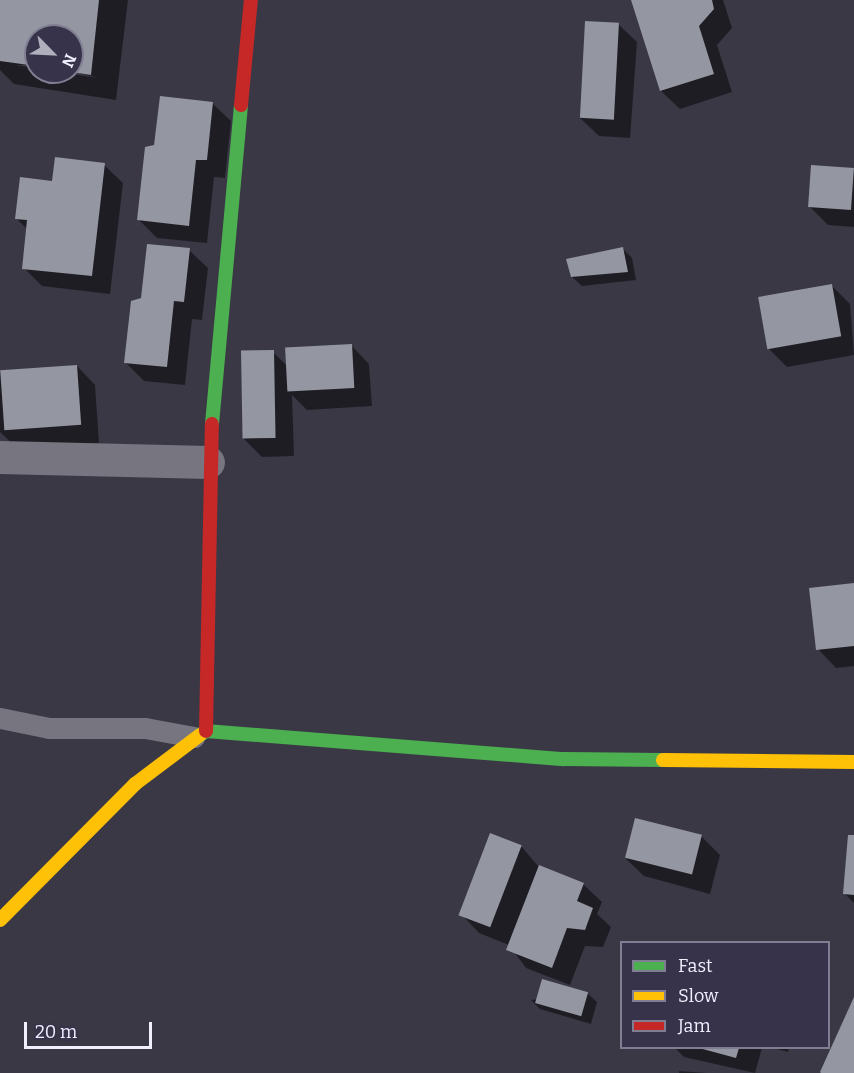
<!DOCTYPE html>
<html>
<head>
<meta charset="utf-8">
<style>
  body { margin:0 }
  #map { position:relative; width:854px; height:1073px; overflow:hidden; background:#3a3845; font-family:Bitter,serif }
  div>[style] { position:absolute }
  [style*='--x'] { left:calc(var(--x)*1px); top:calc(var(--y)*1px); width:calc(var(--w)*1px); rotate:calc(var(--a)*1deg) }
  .shadow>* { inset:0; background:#0007 }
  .building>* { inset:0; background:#9496a2; transform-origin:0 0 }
  .lane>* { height:21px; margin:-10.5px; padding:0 10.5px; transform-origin:10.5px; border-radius:10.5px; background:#777580 }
  .street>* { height:33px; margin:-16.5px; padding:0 16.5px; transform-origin:16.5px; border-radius:16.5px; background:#777580 }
  .fast>* { height:14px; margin:-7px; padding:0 7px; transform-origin:7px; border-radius:7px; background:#4caf50 }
  .slow>* { height:14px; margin:-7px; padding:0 7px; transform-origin:7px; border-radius:7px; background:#ffc107 }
  .jam>* { height:14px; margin:-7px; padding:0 7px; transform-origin:7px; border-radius:7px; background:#c62828 }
  span { translate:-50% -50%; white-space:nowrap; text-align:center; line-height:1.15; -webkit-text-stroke:6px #36334a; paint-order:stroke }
  .legend { position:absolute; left:620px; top:941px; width:210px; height:108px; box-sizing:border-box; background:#36334a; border:2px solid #807e92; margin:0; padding:8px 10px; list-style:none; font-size:18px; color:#f0effe }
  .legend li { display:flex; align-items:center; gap:12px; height:30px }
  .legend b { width:30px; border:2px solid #807e92 }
  .north { position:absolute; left:24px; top:24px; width:60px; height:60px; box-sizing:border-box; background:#36334a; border:2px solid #807e92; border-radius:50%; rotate:114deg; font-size:16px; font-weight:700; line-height:24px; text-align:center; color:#f0effe }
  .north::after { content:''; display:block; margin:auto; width:21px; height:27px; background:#b0afbd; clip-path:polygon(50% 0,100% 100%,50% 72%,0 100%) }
  .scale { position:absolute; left:24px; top:1022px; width:128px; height:27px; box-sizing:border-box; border:3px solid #f0effe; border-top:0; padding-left:8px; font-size:18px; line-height:21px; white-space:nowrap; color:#f0effe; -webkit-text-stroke:4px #36334a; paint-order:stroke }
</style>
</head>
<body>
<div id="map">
  <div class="shadow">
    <div style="clip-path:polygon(evenodd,0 0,128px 0,116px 100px,14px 84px,0 70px,0 0,36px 36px,72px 36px,72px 71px,98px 78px,16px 65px,36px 65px,36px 36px)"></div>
    <div style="clip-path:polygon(723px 0,732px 28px,717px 45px,732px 92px,680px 109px,661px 91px,632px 1px)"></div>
    <div style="clip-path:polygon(618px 24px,637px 42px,630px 138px,599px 136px,580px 118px)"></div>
    <div style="clip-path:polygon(212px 103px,231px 121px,225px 178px,214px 177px,207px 243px,157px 238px,139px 220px,156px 146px)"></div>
    <div style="clip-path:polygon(104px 165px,123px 183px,110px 294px,42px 286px,24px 268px,28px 230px,16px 218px,54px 183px)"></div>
    <div style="clip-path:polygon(854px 169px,854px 227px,828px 225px,809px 206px)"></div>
    <div style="clip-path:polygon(623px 249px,632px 258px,636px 280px,582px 286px,572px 277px)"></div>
    <div style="clip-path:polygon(189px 250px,208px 268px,202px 320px,192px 319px,185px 385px,144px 381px,126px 363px,142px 299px)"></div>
    <div style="clip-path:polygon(832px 286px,850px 304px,854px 355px,787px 367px,768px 348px)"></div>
    <div style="clip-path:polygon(351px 345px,369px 364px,372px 406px,307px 410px,292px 395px,294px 456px,262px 457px,244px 439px,273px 352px,287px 366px)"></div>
    <div style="clip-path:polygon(77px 366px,95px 385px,99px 443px,17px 448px,0 432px,0 372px)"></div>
    <div style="clip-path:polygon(854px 584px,854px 666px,836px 668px,818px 649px)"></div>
    <div style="clip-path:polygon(701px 836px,720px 855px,710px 894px,644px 876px,625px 858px)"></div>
    <div style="clip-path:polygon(854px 837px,854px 903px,844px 893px)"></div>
    <div style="clip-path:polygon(521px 846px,538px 866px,583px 884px,602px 902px,597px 914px,611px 927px,603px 947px,585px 946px,570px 985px,526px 968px,509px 945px,479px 933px,461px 914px)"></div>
    <div style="clip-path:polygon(587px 993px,597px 1002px,591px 1024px,540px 1009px,531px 1000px)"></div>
    <div style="clip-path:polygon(675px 1048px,762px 1048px,755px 1073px,684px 1057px)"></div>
    <div style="clip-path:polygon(773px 1048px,789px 1048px,788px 1052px)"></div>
    <div style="clip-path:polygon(679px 1071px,707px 1073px,679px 1073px)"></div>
  </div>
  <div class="building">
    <div style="clip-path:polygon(0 0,99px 0,91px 75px,72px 72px,72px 36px,36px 36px,36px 66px,0 61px)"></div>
    <div style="clip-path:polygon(631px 0,712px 0,714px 9px,699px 26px,714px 74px,660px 91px)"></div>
    <div style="left:585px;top:21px;width:34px;height:97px;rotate:3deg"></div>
    <div style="clip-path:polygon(160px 96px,213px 102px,207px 160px,196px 160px,189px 226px,137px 220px,145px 147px,154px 145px)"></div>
    <div style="clip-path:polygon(55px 157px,105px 163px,92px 276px,22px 269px,27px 220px,15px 219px,20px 177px,52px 181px)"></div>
    <div style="left:811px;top:165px;width:43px;height:42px;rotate:4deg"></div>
    <div style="clip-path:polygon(147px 244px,190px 248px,184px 302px,174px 301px,167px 367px,124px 363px,131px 301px,141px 298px)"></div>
    <div style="clip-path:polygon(623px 247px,628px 272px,571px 277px,566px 259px)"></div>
    <div style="left:832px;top:284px;width:53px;height:75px;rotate:80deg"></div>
    <div style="left:352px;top:344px;width:44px;height:67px;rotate:87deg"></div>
    <div style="left:274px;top:350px;width:88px;height:33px;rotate:89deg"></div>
    <div style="left:77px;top:365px;width:60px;height:77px;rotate:86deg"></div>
    <div style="clip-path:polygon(854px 583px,854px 646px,816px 650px,809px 588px)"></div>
    <div style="left:635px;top:818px;width:69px;height:41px;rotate:14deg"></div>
    <div style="left:490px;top:833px;width:34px;height:88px;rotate:21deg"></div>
    <div style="clip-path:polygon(848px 835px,854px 835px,854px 895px,843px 894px)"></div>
    <div style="clip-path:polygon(539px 865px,584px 883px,577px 901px,593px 908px,585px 930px,567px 928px,552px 968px,506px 950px)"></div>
    <div style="left:542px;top:979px;width:48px;height:25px;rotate:16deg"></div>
    <div style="clip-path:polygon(854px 997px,854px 1073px,821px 1073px,820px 1072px)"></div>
    <div style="clip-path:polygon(699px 1048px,739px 1048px,736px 1058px)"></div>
  </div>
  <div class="lane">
    <div style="--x:0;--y:718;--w:50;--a:11.5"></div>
    <div style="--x:49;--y:728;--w:96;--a:0"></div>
    <div style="--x:145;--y:728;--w:50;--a:10.4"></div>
  </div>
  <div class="street">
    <div style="--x:0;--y:457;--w:208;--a:1.4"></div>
  </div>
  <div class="fast">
    <div style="--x:212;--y:424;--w:320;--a:-84.8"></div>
    <div style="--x:200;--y:735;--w:7;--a:-34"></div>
    <div style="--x:206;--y:731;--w:359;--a:4.5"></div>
    <div style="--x:564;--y:759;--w:99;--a:0.6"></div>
  </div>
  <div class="slow">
    <div style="--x:663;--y:760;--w:191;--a:0.6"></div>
    <div style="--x:0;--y:920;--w:192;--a:-45.2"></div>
    <div style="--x:135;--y:784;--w:81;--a:-37"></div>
  </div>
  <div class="jam">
    <div style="--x:241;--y:105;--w:105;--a:-84.6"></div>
    <div style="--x:206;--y:731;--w:307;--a:-88.9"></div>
  </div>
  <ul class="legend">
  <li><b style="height:8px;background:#4caf50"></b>Fast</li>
  <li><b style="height:8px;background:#ffc107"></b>Slow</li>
  <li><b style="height:8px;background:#c62828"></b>Jam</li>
  </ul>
  <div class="north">N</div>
  <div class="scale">20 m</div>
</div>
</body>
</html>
